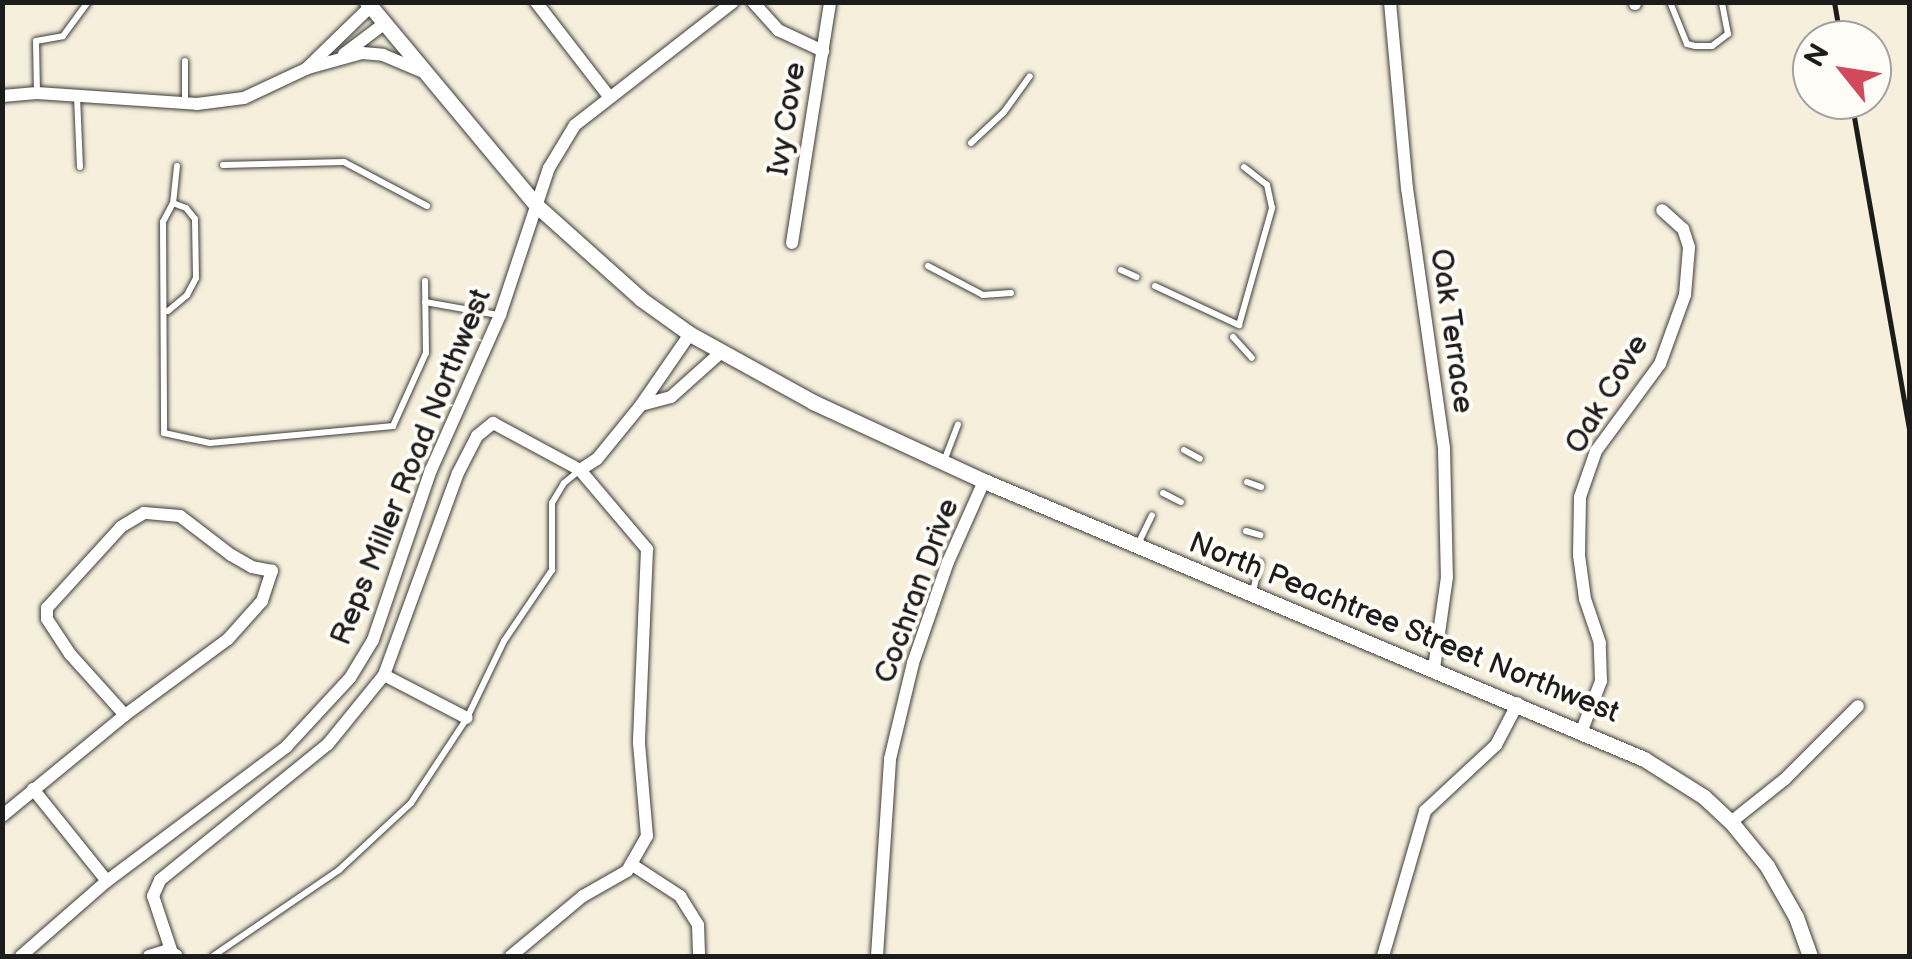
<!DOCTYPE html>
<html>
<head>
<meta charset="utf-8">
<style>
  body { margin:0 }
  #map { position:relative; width:1912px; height:959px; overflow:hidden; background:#f5efdc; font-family:"Balsamiq Sans",sans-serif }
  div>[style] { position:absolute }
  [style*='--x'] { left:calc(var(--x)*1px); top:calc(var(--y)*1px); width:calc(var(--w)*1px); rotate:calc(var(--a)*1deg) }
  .roads { filter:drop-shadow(0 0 2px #3d3c39) drop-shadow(0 0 2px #3d3c39) }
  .service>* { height:6px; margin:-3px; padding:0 3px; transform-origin:3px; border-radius:3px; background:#fff }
  .minor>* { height:12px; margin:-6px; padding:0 6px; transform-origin:6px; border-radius:6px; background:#fff }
  .tertiary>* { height:15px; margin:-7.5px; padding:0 7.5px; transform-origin:7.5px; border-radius:7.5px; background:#fff }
  .rail>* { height:5px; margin:-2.5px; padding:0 2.5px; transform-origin:2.5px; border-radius:2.5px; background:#1c1c1c }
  span { translate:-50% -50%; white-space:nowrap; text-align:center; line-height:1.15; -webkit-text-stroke:8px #fdfcf7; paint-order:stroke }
  .street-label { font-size:30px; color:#1c1c1c }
  .frame { position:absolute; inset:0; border:5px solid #1c1c1c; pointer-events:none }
  .north { position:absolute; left:1792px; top:20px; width:100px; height:100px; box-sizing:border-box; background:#fdfcf7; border:2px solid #a3a29f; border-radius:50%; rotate:300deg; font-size:28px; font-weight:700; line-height:40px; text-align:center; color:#1c1c1c }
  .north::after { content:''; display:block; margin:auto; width:35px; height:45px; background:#d1495b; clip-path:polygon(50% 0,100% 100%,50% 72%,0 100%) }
</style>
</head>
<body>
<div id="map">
  <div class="roads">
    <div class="service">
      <div style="--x:1670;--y:2;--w:45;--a:68"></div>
      <div style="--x:1687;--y:44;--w:8;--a:14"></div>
      <div style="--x:1695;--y:46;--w:17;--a:0"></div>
      <div style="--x:1712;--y:46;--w:20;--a:-37"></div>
      <div style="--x:1728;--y:34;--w:33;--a:-101"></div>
      <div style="--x:185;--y:61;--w:41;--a:90"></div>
      <div style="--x:37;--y:93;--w:52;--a:-91.1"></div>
      <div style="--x:36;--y:41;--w:27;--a:-10"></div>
      <div style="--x:63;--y:36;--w:42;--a:-53.7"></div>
      <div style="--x:77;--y:96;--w:71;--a:87.6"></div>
      <div style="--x:971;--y:143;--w:45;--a:-43.2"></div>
      <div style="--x:1004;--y:112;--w:44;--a:-54.2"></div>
      <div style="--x:223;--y:165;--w:121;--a:-1.4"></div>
      <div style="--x:344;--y:162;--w:94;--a:27.9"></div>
      <div style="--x:177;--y:166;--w:37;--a:96"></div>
      <div style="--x:173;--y:203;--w:21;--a:118"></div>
      <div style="--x:163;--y:222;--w:211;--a:89.7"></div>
      <div style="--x:164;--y:433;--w:47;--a:12.3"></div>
      <div style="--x:210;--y:443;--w:184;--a:-5.3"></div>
      <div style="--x:393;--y:426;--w:80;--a:-65.7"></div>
      <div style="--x:426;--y:353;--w:72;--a:-90.8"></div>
      <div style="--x:928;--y:266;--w:62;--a:27.8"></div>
      <div style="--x:983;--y:295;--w:28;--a:-4"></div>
      <div style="--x:1121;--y:270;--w:17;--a:24"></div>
      <div style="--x:1155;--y:286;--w:93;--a:24.9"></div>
      <div style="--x:1239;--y:325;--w:122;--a:-74.2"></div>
      <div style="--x:1272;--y:208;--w:24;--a:-102"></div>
      <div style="--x:1267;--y:185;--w:29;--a:-142"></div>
      <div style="--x:425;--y:302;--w:74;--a:10.1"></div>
      <div style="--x:168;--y:311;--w:25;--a:-40"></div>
      <div style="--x:187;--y:295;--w:19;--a:-62"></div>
      <div style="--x:196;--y:278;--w:59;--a:-91"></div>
      <div style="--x:195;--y:219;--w:14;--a:-129"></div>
      <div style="--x:186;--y:208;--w:14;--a:-159"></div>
      <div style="--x:1233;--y:337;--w:28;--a:48"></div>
      <div style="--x:1184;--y:450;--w:18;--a:29"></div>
      <div style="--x:944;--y:461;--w:39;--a:-69"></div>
      <div style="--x:1247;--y:482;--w:15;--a:20"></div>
      <div style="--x:1163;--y:493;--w:20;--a:27"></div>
      <div style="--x:1246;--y:531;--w:15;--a:16"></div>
      <div style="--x:1137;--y:546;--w:34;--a:-64"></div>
      <div style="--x:1252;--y:595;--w:34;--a:-76"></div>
      <div style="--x:213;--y:956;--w:153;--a:-34.3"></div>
      <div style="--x:339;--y:870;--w:98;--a:-42.9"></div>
      <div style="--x:411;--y:803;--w:102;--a:-56.6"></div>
      <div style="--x:467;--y:718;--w:85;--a:-64.3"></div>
      <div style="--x:504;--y:641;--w:86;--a:-55.9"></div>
      <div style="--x:552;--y:570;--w:67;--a:-90"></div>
      <div style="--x:552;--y:503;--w:23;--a:-59"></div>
      <div style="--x:564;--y:483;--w:19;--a:-39"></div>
    </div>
    <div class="minor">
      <div style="--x:536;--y:2;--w:118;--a:52.3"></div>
      <div style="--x:753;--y:2;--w:38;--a:48"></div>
      <div style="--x:778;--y:30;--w:50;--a:25"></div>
      <div style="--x:1390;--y:2;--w:187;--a:84.8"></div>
      <div style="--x:1407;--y:188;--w:264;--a:81.9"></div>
      <div style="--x:1444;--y:449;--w:128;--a:88.7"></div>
      <div style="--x:1447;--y:577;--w:92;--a:98.1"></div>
      <div style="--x:1635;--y:2;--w:2;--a:90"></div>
      <div style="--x:344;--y:54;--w:51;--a:-37.1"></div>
      <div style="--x:308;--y:68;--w:56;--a:-15.5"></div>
      <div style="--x:362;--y:53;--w:21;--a:5"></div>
      <div style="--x:383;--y:55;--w:41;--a:22.8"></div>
      <div style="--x:2;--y:96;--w:35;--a:-5"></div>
      <div style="--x:37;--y:93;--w:160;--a:3.9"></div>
      <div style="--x:197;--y:104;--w:47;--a:-7.3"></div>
      <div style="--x:244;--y:98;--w:68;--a:-25.1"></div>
      <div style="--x:306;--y:69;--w:91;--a:-44.1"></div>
      <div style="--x:792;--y:243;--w:244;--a:-81"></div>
      <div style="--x:641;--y:405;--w:86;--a:-55.4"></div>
      <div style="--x:580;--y:470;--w:20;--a:-33"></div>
      <div style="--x:597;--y:459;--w:70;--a:-50.8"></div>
      <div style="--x:641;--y:405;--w:31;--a:-15"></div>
      <div style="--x:671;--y:397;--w:66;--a:-41.9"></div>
      <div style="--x:384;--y:675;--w:93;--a:27.4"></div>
      <div style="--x:1582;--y:730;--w:53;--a:-68.8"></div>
      <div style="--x:1601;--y:681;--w:38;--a:-92"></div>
      <div style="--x:1600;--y:643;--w:46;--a:-108.8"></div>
      <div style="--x:1585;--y:599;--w:44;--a:-97.8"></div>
      <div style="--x:1579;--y:555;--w:58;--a:-89"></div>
      <div style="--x:1580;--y:497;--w:49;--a:-70.8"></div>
      <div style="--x:1596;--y:451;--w:108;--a:-53.7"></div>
      <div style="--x:1660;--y:364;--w:73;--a:-70.1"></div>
      <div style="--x:1685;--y:295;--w:48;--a:-85.2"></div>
      <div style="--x:1689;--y:247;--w:19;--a:-108"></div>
      <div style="--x:1683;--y:229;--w:28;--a:-138"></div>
      <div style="--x:33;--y:789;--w:118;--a:51.2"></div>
      <div style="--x:2;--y:816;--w:159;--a:-39.4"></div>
      <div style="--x:125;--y:715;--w:128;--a:-36.4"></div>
      <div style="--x:228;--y:639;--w:51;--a:-48.2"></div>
      <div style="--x:262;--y:601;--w:32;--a:-72"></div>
      <div style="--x:272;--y:571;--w:20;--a:-169"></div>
      <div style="--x:252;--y:567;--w:24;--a:-150"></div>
      <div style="--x:231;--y:555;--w:64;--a:-142.6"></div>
      <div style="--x:180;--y:516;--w:36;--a:-175"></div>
      <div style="--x:144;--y:513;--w:27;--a:149"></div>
      <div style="--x:121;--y:527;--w:110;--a:132.4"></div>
      <div style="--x:47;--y:608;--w:11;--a:90"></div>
      <div style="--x:47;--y:619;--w:42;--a:56.7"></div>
      <div style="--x:70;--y:654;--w:82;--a:48"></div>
      <div style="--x:1731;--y:822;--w:69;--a:-38.5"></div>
      <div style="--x:1785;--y:779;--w:103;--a:-45"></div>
      <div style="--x:631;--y:864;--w:59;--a:33.1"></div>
      <div style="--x:680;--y:896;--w:34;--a:58"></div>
      <div style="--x:698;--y:925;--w:31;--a:88"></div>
      <div style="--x:172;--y:953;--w:60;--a:-108.4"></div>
      <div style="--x:153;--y:896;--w:17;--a:-66"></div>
      <div style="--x:160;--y:880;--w:216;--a:-39"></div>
      <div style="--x:328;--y:744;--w:89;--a:-50.9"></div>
      <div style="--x:384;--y:675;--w:215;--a:-69.9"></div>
      <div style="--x:458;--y:473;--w:42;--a:-62.8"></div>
      <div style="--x:477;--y:436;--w:21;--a:-39"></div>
      <div style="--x:493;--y:423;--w:99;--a:28.4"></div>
      <div style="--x:580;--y:470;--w:104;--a:49.7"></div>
      <div style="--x:647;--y:549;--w:194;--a:92.4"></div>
      <div style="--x:639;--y:743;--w:93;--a:85.1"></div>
      <div style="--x:647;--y:836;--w:40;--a:119.7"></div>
      <div style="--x:627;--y:871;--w:51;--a:150.4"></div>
      <div style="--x:583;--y:896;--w:94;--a:140.2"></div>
      <div style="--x:21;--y:956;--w:114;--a:-41.1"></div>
      <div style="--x:107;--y:881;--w:224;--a:-36.8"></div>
      <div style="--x:286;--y:747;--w:94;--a:-47.2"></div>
      <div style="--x:350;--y:678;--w:44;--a:-58.8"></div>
      <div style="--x:373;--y:640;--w:180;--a:-71.2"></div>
      <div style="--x:431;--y:470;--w:170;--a:-66"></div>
      <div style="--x:500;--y:315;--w:155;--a:-71.6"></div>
      <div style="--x:549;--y:168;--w:50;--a:-58.8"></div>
      <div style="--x:575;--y:125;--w:200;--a:-37.9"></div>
      <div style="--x:149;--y:956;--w:17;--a:-17"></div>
      <div style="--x:165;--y:951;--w:12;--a:20"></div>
      <div style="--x:877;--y:956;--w:197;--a:-86.2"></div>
      <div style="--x:890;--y:759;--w:99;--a:-76.5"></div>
      <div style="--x:913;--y:663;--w:107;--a:-70.9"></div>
      <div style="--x:948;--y:562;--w:89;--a:-66"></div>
      <div style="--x:1383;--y:956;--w:151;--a:-73.8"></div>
      <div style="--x:1425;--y:811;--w:97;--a:-42.9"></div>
      <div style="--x:1496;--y:745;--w:47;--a:-62.4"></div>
    </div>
    <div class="tertiary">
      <div style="--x:367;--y:2;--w:264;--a:50.2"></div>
      <div style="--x:536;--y:205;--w:141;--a:41.8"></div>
      <div style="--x:641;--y:299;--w:60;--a:35.5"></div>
      <div style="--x:690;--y:334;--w:141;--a:28.9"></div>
      <div style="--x:813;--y:402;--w:188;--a:24.8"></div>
      <div style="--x:984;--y:481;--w:716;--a:22.84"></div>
      <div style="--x:1644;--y:759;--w:71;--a:32.3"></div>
      <div style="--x:1704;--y:797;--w:37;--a:43"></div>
      <div style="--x:1731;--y:822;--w:57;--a:50.7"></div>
      <div style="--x:1767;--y:866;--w:59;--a:60.4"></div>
      <div style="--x:1796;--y:917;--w:41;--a:70.3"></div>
    </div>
  </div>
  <div class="rail">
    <div style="--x:1834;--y:2;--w:39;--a:80"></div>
    <div style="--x:1851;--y:100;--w:339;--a:80"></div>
  </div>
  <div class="street-label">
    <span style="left:787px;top:119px;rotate:-81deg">Ivy Cove</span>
    <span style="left:1452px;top:331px;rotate:82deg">Oak Terrace</span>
    <span style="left:1607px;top:394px;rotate:-59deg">Oak Cove</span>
    <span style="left:411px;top:467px;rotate:-68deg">Reps Miller Road Northwest</span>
    <span style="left:917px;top:591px;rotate:-70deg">Cochran Drive</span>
    <span style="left:1404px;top:628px;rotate:22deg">North Peachtree Street Northwest</span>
  </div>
  <div class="frame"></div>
  <div class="north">N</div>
</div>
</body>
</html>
